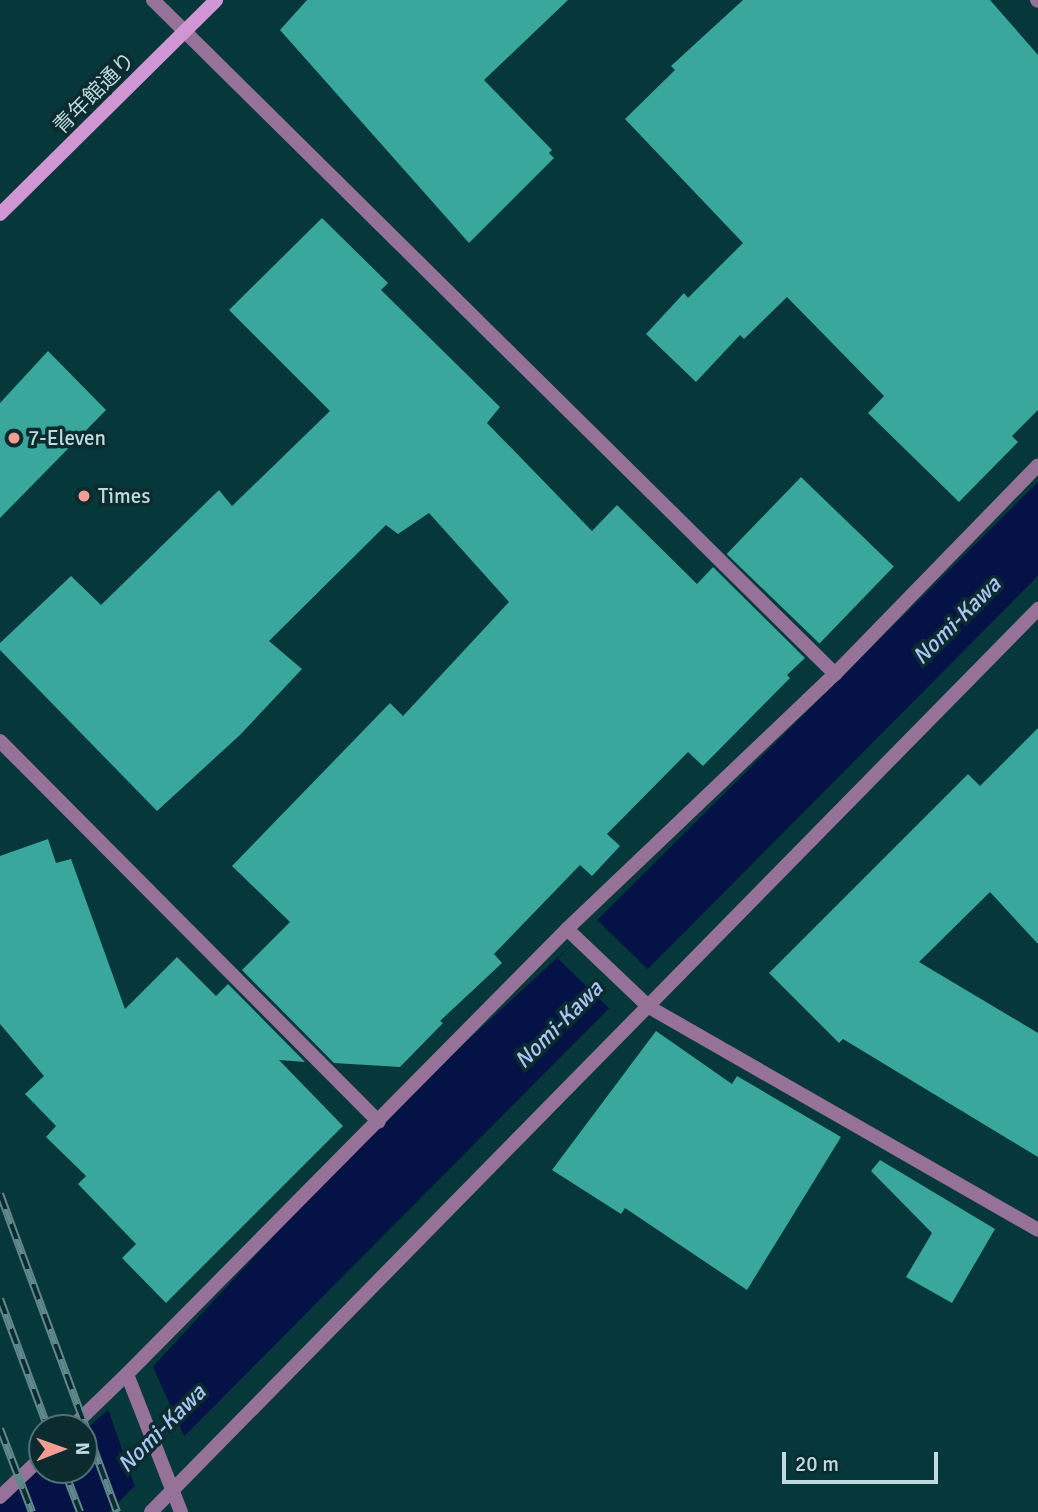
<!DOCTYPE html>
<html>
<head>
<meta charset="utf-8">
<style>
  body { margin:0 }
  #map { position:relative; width:1038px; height:1512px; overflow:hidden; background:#06373b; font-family:Signika,"Noto Sans JP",sans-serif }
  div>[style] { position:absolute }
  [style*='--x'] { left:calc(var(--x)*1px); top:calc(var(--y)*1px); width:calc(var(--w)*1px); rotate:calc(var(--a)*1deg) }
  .water>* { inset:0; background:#041246 }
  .pier>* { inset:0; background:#06373b; transform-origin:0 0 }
  .building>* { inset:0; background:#39a79c; transform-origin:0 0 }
  .lane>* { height:14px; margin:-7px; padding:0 7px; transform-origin:7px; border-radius:7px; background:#967198 }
  .street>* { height:14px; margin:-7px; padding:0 7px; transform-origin:7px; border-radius:7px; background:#967198 }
  .secondary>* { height:14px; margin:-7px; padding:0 7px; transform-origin:7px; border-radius:7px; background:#d095d3 }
  .rail>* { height:8px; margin-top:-4px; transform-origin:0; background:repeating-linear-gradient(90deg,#0c2b2e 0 16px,#61888b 0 32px); box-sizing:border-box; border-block:2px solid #61888b }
  .dots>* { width:19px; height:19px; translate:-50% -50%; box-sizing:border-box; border:4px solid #0c2b2e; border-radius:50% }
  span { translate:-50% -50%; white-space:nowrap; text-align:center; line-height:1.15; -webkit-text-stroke:7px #0c2b2e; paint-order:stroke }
  .street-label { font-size:21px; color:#bedadd }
  .poi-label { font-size:21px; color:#bedadd }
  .left { translate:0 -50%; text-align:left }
  .water-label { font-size:23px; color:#acc4f8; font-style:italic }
  .north { position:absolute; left:28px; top:1414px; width:70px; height:70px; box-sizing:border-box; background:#0c2b2e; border:2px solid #537174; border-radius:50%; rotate:89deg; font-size:19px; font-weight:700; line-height:28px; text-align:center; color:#bedadd }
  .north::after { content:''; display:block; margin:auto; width:24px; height:32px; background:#f59c94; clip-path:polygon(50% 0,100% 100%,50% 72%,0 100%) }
  .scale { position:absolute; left:782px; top:1452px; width:156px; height:32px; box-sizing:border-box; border:4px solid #bedadd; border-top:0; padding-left:9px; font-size:21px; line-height:24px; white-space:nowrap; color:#bedadd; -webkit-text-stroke:5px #0c2b2e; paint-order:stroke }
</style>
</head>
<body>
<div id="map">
  <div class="water">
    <div style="clip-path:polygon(1038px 482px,1038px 576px,109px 1512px,0 1512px,0 1504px,42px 1467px,84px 1470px,84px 1431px,135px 1386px,379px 1122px,583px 934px)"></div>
  </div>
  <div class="pier">
    <div style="left:596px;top:919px;width:78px;height:55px;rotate:44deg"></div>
    <div style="clip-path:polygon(152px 1365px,186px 1440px,136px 1490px,107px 1406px)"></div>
  </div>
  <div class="building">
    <div style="clip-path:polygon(307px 0,568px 0,484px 80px,552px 150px,549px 153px,554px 158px,469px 243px,280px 30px)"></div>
    <div style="clip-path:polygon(743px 0,990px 0,1038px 55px,1038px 410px,1012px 436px,1018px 442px,959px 502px,868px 413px,884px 396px,787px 297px,744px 339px,740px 335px,696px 382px,646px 334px,684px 293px,688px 298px,743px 243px,625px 119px,675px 70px,671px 66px)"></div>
    <div style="clip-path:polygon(322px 218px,388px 283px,381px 290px,500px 407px,487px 423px,592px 531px,617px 505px,697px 584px,713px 567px,805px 658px,787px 675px,790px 678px,703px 766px,688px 752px,607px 834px,620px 846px,592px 876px,580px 865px,494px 954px,502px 963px,440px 1021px,443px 1023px,400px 1067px,334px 1063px,242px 970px,290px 922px,232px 866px,390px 703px,403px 716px,509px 602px,429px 513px,398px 534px,386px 525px,269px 641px,302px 669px,240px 735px,157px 811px,0 650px,0 643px,71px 576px,101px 605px,219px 490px,232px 506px,330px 411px,229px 310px)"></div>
    <div style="clip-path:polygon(48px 351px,106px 410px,0 518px,0 403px)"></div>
    <div style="left:801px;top:477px;width:129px;height:107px;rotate:44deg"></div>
    <div style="clip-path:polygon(1038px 728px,1038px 944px,990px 892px,919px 962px,1038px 1033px,1038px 1157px,843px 1039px,839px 1043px,769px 973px,968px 774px,980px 786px)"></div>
    <div style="clip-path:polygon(48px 839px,56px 863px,71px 859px,125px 1009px,177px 957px,216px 996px,228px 984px,305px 1062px,279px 1060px,343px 1126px,166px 1303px,122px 1258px,136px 1244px,78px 1184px,86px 1176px,46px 1137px,56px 1126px,25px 1094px,44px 1076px,0 1024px,0 856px)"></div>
    <div style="clip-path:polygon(656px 1031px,732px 1084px,737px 1076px,841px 1137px,747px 1290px,625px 1208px,621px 1214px,552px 1170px)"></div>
    <div style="clip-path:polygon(880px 1160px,995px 1229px,952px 1303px,906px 1277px,932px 1233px,871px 1171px)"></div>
  </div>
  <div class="lane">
    <div style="--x:71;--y:1428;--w:78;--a:-44"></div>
    <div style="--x:0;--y:1497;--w:58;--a:-43.6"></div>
  </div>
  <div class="street">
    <div style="--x:153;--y:0;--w:959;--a:44.66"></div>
    <div style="--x:1037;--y:0;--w:1;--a:45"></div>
    <div style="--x:0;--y:741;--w:537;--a:45.15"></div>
    <div style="--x:567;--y:929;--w:113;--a:43.6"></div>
    <div style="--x:649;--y:1007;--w:448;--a:29.8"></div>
    <div style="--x:151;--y:1512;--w:1266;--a:-45.51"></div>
    <div style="--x:181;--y:1512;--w:148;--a:-111.4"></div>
    <div style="--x:127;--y:1374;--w:626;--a:-45.32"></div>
    <div style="--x:567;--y:929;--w:370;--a:-43.6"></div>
    <div style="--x:835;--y:674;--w:291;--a:-45.8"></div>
  </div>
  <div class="secondary">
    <div style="--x:0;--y:214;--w:304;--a:-44.7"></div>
  </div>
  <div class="rail">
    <div style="--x:0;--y:1194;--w:339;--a:69.8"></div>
    <div style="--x:0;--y:1299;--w:138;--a:69.6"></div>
    <div style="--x:0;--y:1429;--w:89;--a:68.9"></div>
    <div style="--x:64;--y:1470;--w:45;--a:69.1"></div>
  </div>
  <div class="dots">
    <div style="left:14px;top:438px;background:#f59c94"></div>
    <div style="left:84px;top:496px;background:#f59c94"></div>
  </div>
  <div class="street-label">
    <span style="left:94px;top:93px;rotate:-45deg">青年館通り</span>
  </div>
  <div class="poi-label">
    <span class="left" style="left:28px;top:438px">7-Eleven</span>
    <span class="left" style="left:98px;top:496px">Times</span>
  </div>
  <div class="water-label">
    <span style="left:957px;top:621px;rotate:-45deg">Nomi-Kawa</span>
    <span style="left:559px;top:1025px;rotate:-45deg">Nomi-Kawa</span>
    <span style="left:162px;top:1429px;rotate:-45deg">Nomi-Kawa</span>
  </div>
  <div class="north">N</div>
  <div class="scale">20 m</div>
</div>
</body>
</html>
